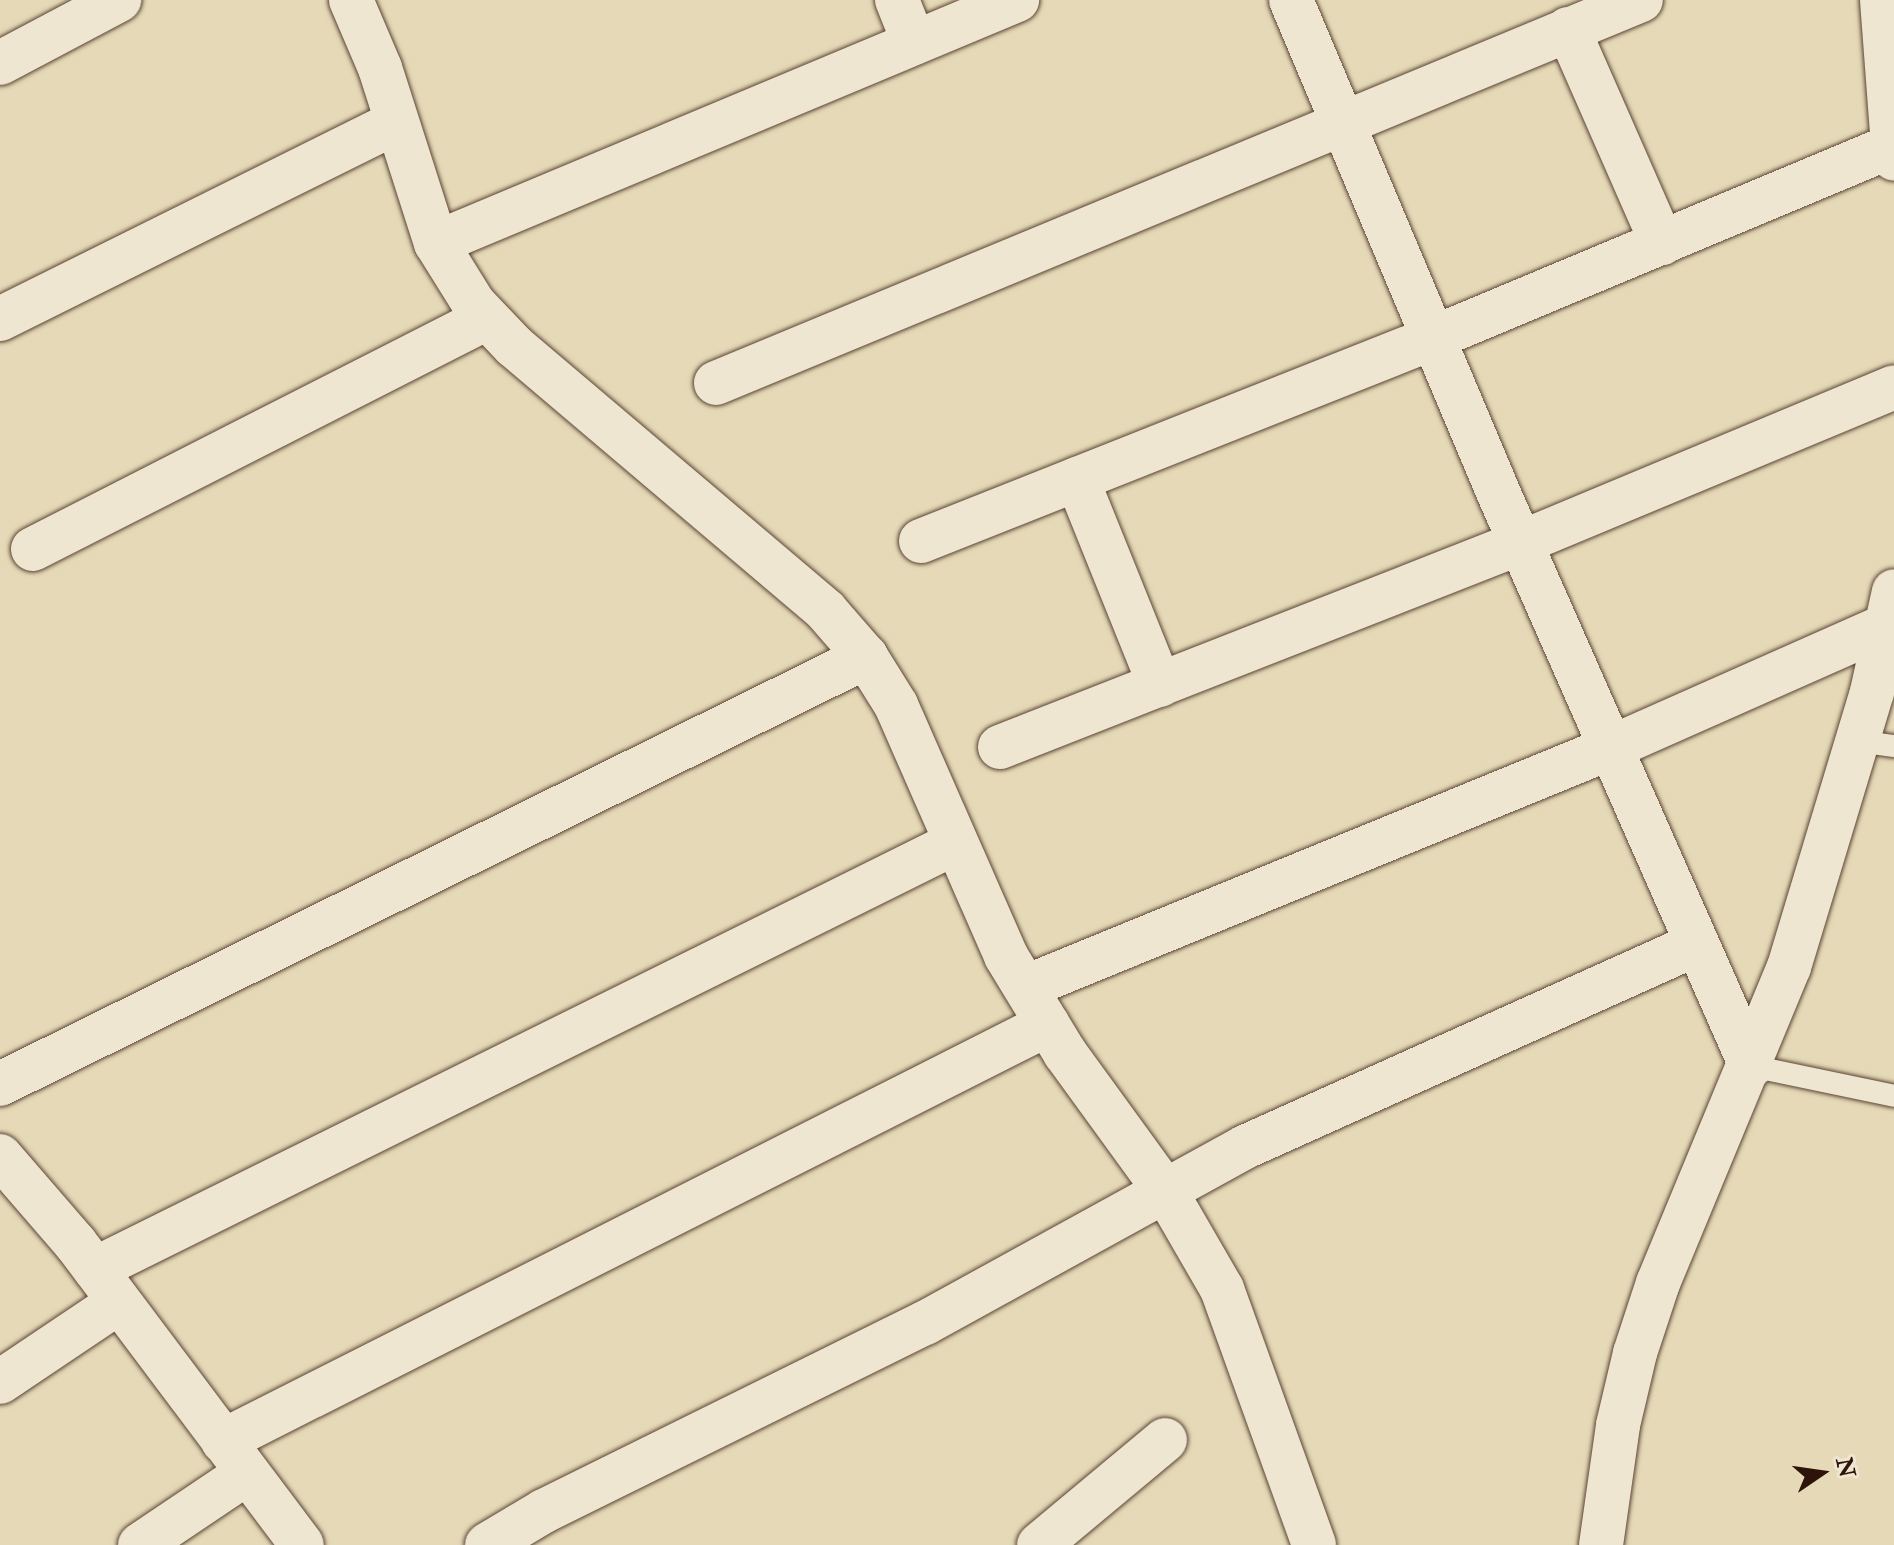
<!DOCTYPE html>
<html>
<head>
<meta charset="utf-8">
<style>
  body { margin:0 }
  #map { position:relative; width:1894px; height:1545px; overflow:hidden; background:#e5d9b7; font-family:"IM FELL Double Pica",serif }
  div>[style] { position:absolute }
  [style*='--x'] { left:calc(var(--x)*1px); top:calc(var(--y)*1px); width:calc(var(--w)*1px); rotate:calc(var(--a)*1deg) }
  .roads { filter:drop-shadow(0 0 2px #5b4434) drop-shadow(0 0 2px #5b4434) }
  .service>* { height:22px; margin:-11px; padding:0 11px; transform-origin:11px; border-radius:11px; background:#eee6d0 }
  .minor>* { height:44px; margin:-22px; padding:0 22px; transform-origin:22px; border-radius:22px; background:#eee6d0 }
  .tertiary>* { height:44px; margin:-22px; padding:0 22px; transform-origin:22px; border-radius:22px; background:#eee6d0 }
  span { translate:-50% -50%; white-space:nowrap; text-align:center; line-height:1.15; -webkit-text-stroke:6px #eee6d0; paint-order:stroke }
  .north { position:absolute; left:1782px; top:1433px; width:80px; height:80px; -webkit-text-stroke:6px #eee6d0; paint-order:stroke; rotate:77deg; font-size:22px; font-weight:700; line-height:32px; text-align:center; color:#2d1309 }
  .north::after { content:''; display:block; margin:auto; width:28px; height:36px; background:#2d1309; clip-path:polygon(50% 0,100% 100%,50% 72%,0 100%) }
</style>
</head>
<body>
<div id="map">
  <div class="roads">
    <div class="service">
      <div style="--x:1857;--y:741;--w:37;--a:8"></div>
      <div style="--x:1751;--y:1066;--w:146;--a:11.8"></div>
    </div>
    <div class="minor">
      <div style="--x:351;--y:0;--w:74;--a:66.9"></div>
      <div style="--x:380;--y:68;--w:184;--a:72.3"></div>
      <div style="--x:436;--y:243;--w:72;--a:58.1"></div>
      <div style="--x:474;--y:304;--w:58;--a:46.4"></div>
      <div style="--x:514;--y:346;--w:409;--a:40.3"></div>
      <div style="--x:826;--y:611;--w:61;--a:49"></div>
      <div style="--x:866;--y:657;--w:57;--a:58"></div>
      <div style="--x:896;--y:705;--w:274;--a:66.3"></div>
      <div style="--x:1006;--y:956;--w:114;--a:58.7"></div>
      <div style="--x:1065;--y:1053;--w:172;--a:54"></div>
      <div style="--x:1166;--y:1192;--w:112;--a:60"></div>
      <div style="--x:1222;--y:1289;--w:272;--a:70.2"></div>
      <div style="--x:897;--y:0;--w:46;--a:68.4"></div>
      <div style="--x:1291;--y:0;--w:536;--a:67.17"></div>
      <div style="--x:1499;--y:494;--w:625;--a:66.22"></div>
      <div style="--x:1568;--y:29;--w:234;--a:66.3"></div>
      <div style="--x:0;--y:63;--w:135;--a:-27.9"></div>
      <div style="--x:436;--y:243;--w:630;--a:-22.7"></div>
      <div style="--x:0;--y:319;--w:443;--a:-26.4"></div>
      <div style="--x:716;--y:383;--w:1001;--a:-22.49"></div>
      <div style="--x:1077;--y:479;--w:222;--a:68.1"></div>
      <div style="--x:921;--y:541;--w:551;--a:-21.63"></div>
      <div style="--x:1433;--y:338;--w:498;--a:-22.7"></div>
      <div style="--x:33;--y:549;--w:509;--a:-26.97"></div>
      <div style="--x:1000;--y:747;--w:559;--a:-21.42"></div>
      <div style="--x:1520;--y:543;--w:405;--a:-22.6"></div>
      <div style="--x:1026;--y:987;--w:631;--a:-22.26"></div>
      <div style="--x:1610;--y:748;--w:301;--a:-23.9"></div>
      <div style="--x:0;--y:1084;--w:966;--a:-26.25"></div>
      <div style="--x:0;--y:1156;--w:116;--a:49.2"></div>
      <div style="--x:76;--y:1244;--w:376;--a:53.1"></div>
      <div style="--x:95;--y:1269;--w:960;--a:-26.35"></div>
      <div style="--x:0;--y:1382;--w:143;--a:-33.9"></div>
      <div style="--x:223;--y:1441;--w:924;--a:-26.81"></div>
      <div style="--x:140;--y:1545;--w:129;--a:-33.9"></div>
      <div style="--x:487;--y:1545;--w:66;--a:-30.8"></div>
      <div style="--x:544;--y:1511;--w:425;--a:-26.3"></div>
      <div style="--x:925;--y:1323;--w:365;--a:-28.8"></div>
      <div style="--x:1245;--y:1147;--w:495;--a:-24.2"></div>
      <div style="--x:1039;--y:1545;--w:164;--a:-39.8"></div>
    </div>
    <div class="tertiary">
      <div style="--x:1882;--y:0;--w:159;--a:85.7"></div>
      <div style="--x:1601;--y:1545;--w:121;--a:-81.9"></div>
      <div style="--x:1618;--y:1425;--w:74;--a:-76.7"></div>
      <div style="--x:1635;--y:1353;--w:74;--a:-71.8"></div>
      <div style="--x:1658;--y:1283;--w:342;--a:-67.5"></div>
      <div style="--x:1789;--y:967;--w:287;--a:-73.2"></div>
      <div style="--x:1872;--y:692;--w:103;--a:-77.7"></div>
    </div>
  </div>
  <div class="north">N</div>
</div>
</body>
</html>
